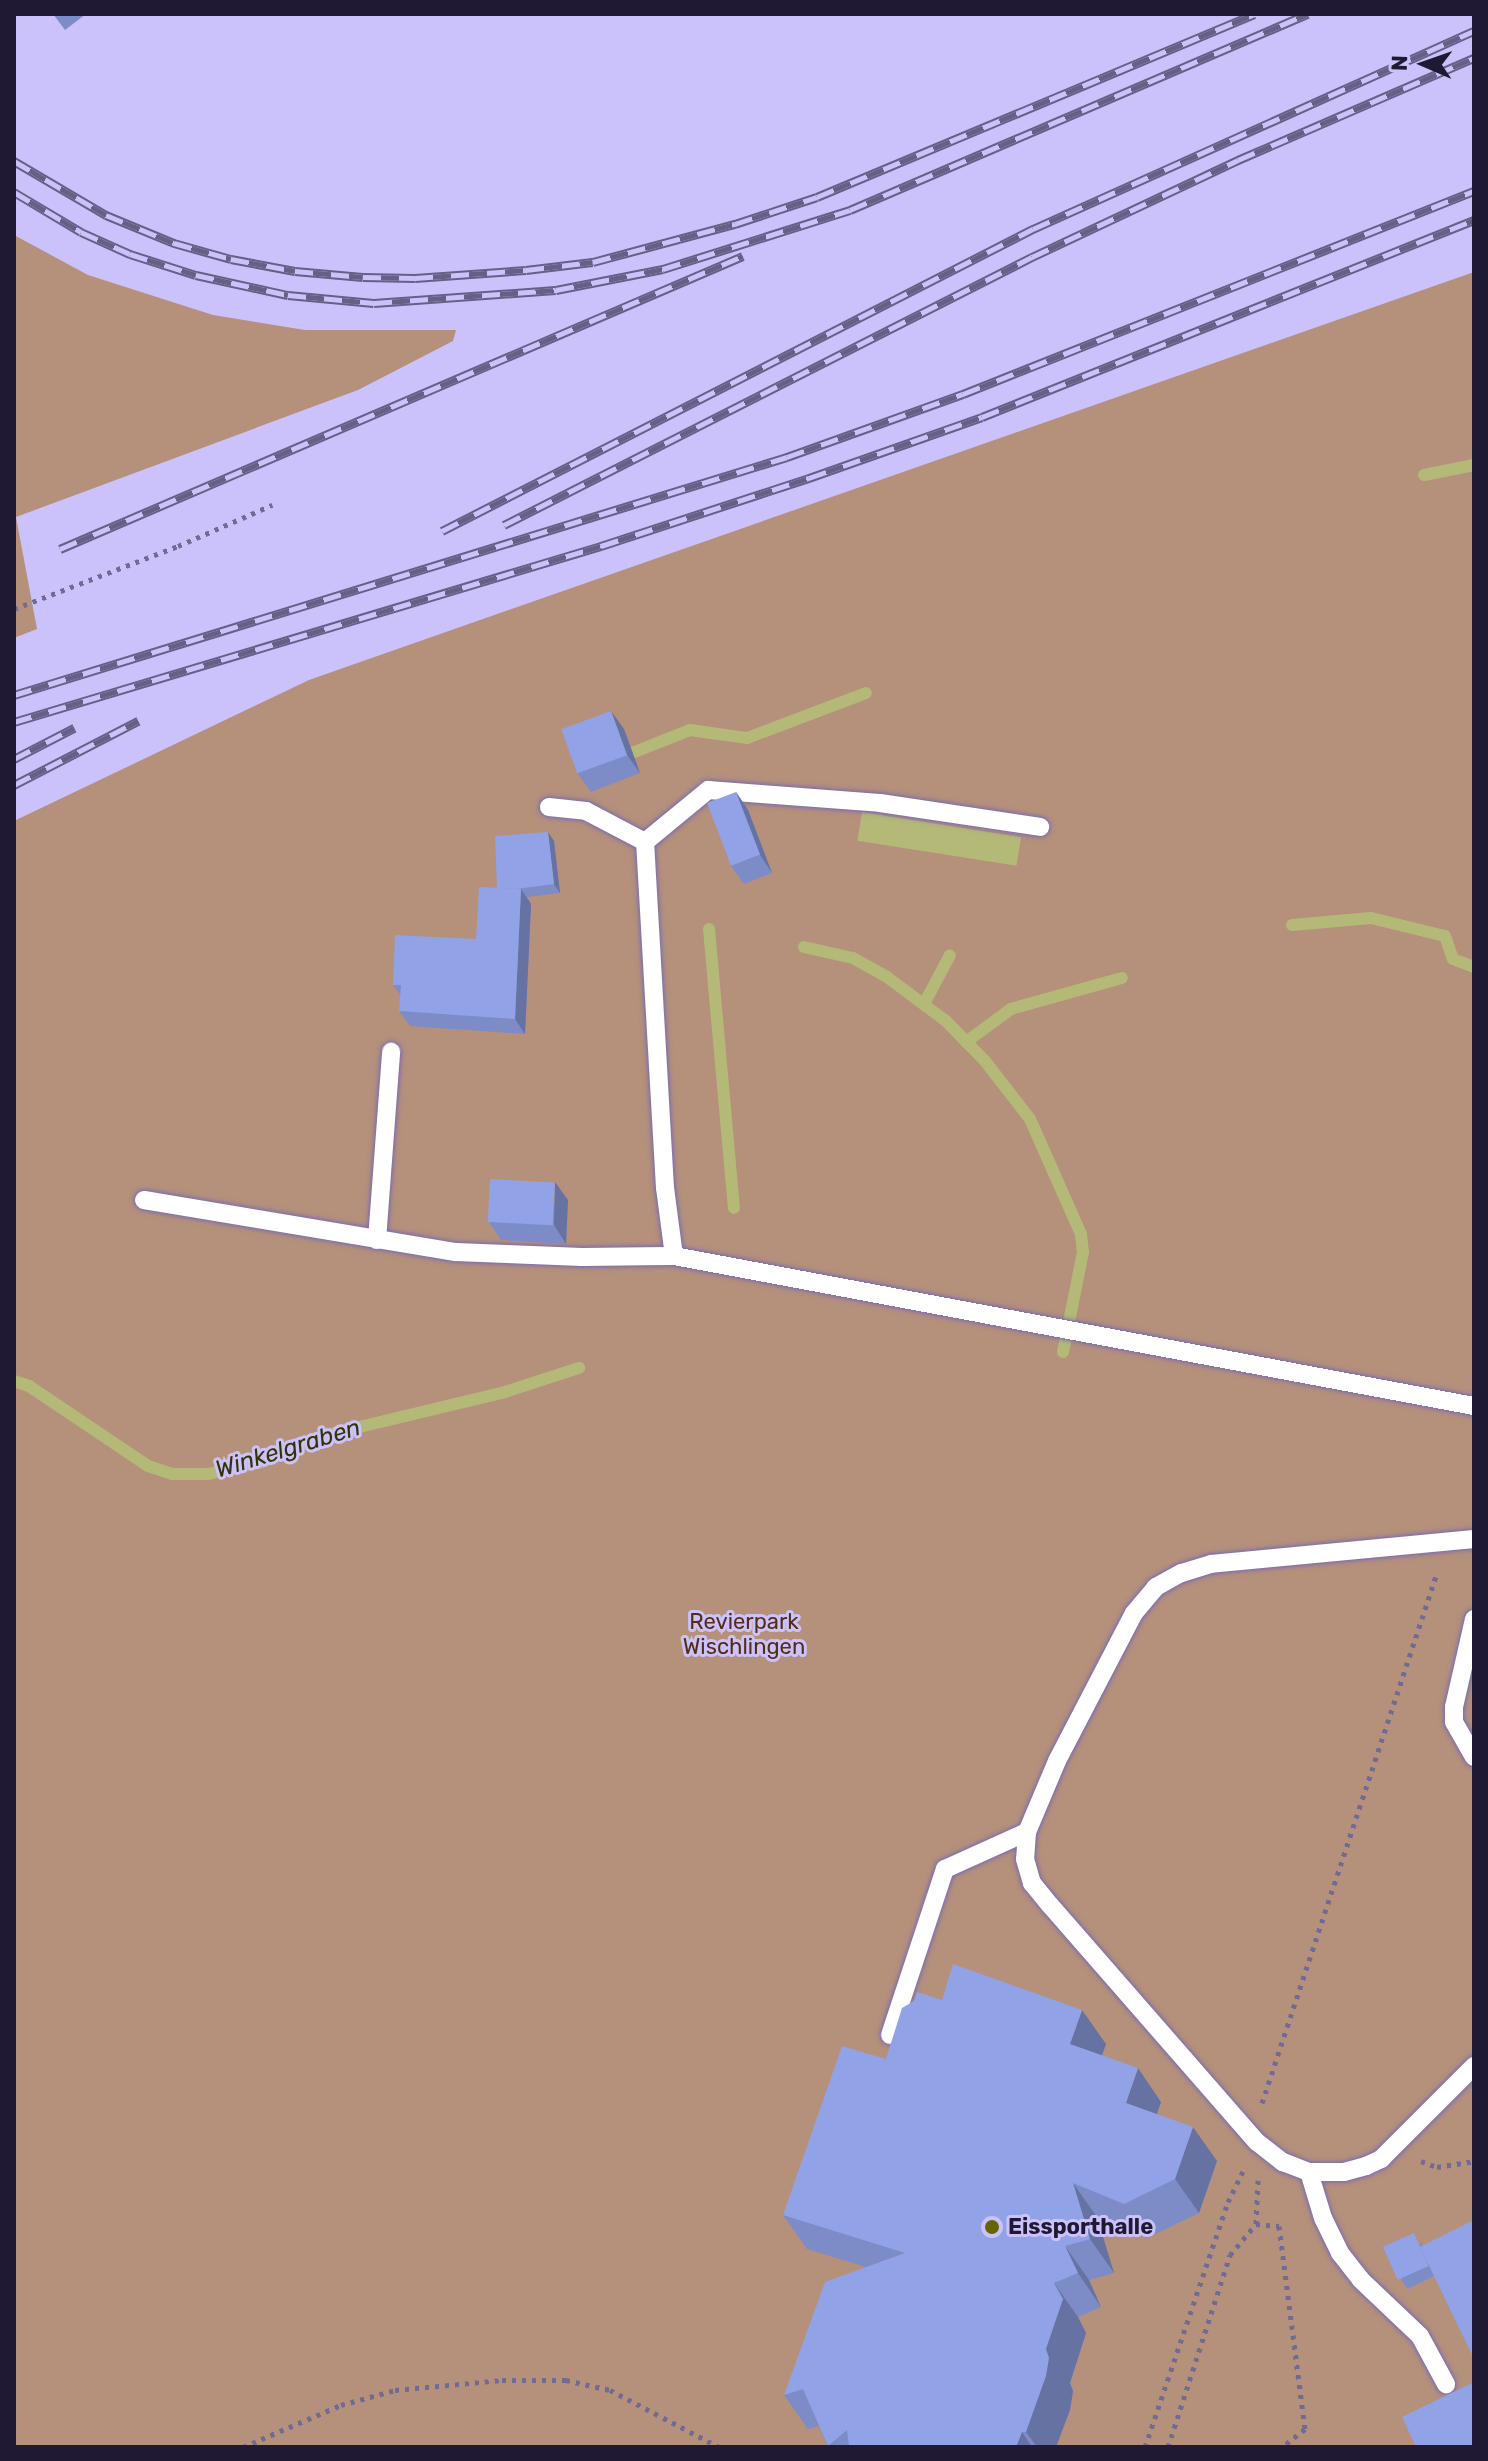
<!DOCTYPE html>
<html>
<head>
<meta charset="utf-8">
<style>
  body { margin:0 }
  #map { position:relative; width:1488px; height:2461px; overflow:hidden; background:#cbc2fb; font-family:Rubik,sans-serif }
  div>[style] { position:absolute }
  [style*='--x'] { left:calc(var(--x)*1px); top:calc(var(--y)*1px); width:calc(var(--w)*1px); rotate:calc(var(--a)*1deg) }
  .green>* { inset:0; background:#b5907b }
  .water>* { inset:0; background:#b4b978; transform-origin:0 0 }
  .stream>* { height:12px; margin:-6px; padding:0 6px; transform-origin:6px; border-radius:6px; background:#b4b978 }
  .path>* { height:5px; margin-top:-2.5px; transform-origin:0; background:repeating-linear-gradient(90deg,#716a93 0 4px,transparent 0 10px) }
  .roads { filter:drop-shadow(0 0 2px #7a6daf) drop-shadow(0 0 2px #7a6daf) }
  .lane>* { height:18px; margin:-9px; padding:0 9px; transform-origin:9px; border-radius:9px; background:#fff }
  .rail>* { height:9px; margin-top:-4.5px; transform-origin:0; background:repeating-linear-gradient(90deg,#cbc2fb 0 18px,#665f86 0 36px); box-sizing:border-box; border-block:2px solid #665f86 }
  .wall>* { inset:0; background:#7d8cc6 }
  .shaded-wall>* { inset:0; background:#6672a1 }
  .building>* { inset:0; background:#91a3e6; transform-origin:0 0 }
  .dots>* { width:22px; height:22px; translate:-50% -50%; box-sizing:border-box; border:4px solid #cbc2fb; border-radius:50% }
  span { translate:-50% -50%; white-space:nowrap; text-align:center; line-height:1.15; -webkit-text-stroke:6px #cbc2fb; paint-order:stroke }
  .park-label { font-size:22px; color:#542c12 }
  .poi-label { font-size:22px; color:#1f1934; font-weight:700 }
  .left { translate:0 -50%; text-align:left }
  .water-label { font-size:24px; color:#323400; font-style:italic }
  .frame { position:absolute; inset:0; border:16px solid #1f1934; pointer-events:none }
  .north { position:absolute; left:1384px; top:24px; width:80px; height:80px; -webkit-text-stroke:6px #cbc2fb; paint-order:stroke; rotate:272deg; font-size:22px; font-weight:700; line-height:32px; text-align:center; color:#1f1934 }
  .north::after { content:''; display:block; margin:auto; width:28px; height:36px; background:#1f1934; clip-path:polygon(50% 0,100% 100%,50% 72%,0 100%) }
</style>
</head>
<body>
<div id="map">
  <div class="green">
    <div style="clip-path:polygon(14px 235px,88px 275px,213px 315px,305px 330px,456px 330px,453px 341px,358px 390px,16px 517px,37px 629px,14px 638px)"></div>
    <div style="clip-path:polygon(1474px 272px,1474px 2447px,14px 2447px,14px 821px,309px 680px)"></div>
  </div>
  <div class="water">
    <div style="left:862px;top:812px;width:161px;height:29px;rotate:9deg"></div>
  </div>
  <div class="stream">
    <div style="--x:1424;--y:475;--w:51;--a:-11.3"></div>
    <div style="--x:632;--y:753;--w:62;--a:-21.6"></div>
    <div style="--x:690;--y:730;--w:58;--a:8"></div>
    <div style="--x:747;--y:738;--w:127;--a:-20.7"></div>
    <div style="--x:1292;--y:925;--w:79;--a:-5.1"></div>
    <div style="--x:1371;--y:918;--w:76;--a:13.7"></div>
    <div style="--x:1445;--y:936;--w:24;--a:71"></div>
    <div style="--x:1453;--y:959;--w:22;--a:21"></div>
    <div style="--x:709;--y:929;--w:280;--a:84.9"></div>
    <div style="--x:804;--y:947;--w:50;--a:12.7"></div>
    <div style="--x:853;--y:958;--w:39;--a:29"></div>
    <div style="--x:887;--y:977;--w:74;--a:36.7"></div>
    <div style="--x:946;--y:1021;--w:56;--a:45.7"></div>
    <div style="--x:985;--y:1061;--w:73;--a:52.2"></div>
    <div style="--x:1030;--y:1119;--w:126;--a:66.1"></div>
    <div style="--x:1081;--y:1234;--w:18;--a:84"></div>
    <div style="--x:1083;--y:1252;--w:102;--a:101.3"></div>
    <div style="--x:924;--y:1004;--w:55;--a:-62"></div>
    <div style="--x:966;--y:1042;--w:56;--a:-36.3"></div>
    <div style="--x:1011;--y:1009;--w:115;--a:-15.6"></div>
    <div style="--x:14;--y:1381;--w:16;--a:18"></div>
    <div style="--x:29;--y:1386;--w:143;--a:33.9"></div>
    <div style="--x:148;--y:1466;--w:25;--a:18"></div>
    <div style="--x:172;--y:1474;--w:36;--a:0"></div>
    <div style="--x:208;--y:1474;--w:54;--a:-12.8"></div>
    <div style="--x:261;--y:1462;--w:70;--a:-22.6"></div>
    <div style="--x:326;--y:1435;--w:184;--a:-13.5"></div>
    <div style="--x:505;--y:1392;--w:78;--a:-18"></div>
  </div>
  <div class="path">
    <div style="--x:14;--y:609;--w:176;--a:-21"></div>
    <div style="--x:178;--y:546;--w:103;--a:-23.6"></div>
    <div style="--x:1262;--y:2103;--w:558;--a:-71.73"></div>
    <div style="--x:1421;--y:2161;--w:17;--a:21"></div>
    <div style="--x:1437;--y:2167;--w:37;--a:-9"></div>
    <div style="--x:1256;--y:2224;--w:23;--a:5"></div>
    <div style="--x:1279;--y:2226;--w:205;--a:82.7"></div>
    <div style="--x:1305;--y:2429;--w:29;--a:142"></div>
    <div style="--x:243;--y:2447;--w:107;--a:-23.2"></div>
    <div style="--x:341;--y:2405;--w:56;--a:-15.5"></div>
    <div style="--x:395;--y:2390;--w:107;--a:-5.3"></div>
    <div style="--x:502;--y:2380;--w:64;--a:0"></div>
    <div style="--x:566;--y:2380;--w:45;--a:12.8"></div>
    <div style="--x:610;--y:2390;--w:123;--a:27.6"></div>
    <div style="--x:1145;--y:2447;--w:259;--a:-71.3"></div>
    <div style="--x:1228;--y:2202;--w:37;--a:-64"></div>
    <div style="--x:1168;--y:2447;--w:202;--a:-72.1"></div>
    <div style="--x:1230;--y:2255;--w:40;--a:-50"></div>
    <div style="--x:1256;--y:2224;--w:44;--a:-87.4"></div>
  </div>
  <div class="roads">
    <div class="lane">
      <div style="--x:549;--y:807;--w:37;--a:6"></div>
      <div style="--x:586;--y:811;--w:67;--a:27.7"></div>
      <div style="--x:144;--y:1200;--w:316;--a:9.5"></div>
      <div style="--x:456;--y:1252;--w:126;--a:2.3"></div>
      <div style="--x:582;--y:1257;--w:92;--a:-0.6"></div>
      <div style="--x:674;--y:1256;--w:814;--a:10.62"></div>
      <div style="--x:377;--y:1240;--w:189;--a:-85.7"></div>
      <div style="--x:674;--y:1256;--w:69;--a:-97.5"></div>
      <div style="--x:665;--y:1188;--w:347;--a:-93.3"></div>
      <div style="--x:645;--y:842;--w:82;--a:-39.5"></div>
      <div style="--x:708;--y:790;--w:172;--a:4.3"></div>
      <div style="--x:880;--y:803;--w:162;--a:8.5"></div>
      <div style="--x:1474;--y:1539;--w:264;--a:174.6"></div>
      <div style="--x:1211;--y:1564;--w:31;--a:163"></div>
      <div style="--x:1181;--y:1573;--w:29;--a:151"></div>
      <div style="--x:1156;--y:1587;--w:34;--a:130"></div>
      <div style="--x:1134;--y:1613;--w:167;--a:117.5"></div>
      <div style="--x:1057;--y:1761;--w:77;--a:112.9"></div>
      <div style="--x:1027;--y:1832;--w:27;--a:94"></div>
      <div style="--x:1025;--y:1859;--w:25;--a:74"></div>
      <div style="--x:1032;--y:1883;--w:28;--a:51"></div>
      <div style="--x:1050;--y:1905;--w:315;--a:48.9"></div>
      <div style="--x:1257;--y:2142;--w:33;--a:38"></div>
      <div style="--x:1283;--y:2162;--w:28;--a:21"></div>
      <div style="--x:1309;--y:2172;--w:35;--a:0"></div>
      <div style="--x:1344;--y:2172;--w:23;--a:-15"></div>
      <div style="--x:1366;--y:2166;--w:17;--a:-25"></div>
      <div style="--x:1381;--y:2159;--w:132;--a:-45"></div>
      <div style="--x:1474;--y:1619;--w:90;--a:102.8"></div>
      <div style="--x:1454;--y:1707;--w:15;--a:90"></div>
      <div style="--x:1454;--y:1722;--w:40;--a:60.3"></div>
      <div style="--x:890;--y:2035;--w:175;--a:-71.7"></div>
      <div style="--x:945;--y:1869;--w:90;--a:-24.3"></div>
      <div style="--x:1309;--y:2172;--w:48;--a:73.1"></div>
      <div style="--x:1323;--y:2218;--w:39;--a:64"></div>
      <div style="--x:1340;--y:2253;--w:34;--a:52"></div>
      <div style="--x:1361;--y:2280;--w:81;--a:43.5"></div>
      <div style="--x:1420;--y:2336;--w:55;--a:61.6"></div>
    </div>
  </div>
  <div class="rail">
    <div style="--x:14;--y:161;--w:107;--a:30.4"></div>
    <div style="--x:106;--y:215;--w:74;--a:22.4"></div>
    <div style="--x:174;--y:243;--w:59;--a:15.7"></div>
    <div style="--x:231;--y:259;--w:65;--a:10.6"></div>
    <div style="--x:295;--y:271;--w:68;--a:5"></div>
    <div style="--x:363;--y:277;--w:52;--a:1.1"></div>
    <div style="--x:415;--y:278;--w:111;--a:-4.1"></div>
    <div style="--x:526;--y:270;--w:67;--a:-6.8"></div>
    <div style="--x:593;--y:262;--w:147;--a:-15"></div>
    <div style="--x:735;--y:224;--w:86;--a:-18.2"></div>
    <div style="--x:817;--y:197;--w:474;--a:-22.7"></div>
    <div style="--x:14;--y:192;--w:78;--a:30.8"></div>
    <div style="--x:81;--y:232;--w:54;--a:24.2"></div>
    <div style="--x:130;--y:254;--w:69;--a:17.7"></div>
    <div style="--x:196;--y:275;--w:94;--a:12.3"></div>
    <div style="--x:288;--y:295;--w:86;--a:5.3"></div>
    <div style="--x:374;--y:303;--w:182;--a:-4.1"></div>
    <div style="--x:556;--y:290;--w:109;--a:-11.1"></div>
    <div style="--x:663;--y:269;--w:196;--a:-17.5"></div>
    <div style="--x:850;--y:210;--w:498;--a:-23.2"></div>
    <div style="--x:504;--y:525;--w:592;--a:-26.91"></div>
    <div style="--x:1032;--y:257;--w:228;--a:-25.2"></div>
    <div style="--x:1238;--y:160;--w:257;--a:-23.4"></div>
    <div style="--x:442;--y:531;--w:664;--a:-27.07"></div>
    <div style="--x:1033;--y:229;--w:483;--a:-24.2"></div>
    <div style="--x:60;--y:549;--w:743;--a:-23.22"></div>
    <div style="--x:14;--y:695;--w:809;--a:-17.11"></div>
    <div style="--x:787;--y:457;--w:187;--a:-19.7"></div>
    <div style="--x:963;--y:394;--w:550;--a:-21.67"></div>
    <div style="--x:14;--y:722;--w:613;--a:-16.69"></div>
    <div style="--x:601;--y:546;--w:219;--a:-18.1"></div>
    <div style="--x:809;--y:478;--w:183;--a:-19.4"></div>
    <div style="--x:982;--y:417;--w:530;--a:-21.82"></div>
    <div style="--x:14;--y:759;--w:68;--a:-27.3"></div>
    <div style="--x:14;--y:785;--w:140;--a:-27.3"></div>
  </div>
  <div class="wall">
    <div style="clip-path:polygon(53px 14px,86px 14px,65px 30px)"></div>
    <div style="clip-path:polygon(624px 729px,640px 773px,591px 792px,578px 774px)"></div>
    <div style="clip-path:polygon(736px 792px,748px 810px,772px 873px,744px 884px,731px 866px)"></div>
    <div style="clip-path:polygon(554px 841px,560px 893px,527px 897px,531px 904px,525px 1034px,410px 1026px,399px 1011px,401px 996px,393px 985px,476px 939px,497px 888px)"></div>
    <div style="clip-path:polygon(568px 1200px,566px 1244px,501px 1240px,489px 1222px)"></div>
    <div style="clip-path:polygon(942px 2000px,1106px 2044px,1102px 2055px,1161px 2102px,1157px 2114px,1217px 2161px,1199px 2213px,1147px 2238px,1097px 2217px,1114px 2273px,1089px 2280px,1101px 2307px,1078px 2317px,1086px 2333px,1070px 2383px,1073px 2391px,1070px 2410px,1056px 2447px,828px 2447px,819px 2426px,808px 2429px,784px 2395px,866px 2267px,807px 2249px,783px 2215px,886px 2059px)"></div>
    <div style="clip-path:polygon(1421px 2242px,1434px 2276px,1408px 2289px,1401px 2280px)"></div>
  </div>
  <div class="shaded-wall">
    <div style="clip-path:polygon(611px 711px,624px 729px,640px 773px,627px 755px)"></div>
    <div style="clip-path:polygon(736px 792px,748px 810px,772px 873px,760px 855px)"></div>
    <div style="clip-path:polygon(548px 832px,554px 841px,560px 893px,554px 884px)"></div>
    <div style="clip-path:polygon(521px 889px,531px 904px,525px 1034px,515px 1019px)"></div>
    <div style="clip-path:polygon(555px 1182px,568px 1200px,566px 1244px,554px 1225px)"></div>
    <div style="clip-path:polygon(1082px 2010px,1106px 2044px,1094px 2078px,1070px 2044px)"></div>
    <div style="clip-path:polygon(1138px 2068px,1161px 2102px,1149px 2137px,1126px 2103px)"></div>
    <div style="clip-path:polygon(1193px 2127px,1217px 2161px,1199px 2213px,1175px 2179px)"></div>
    <div style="clip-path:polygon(1073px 2183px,1097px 2217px,1114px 2273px,1090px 2239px)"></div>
    <div style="clip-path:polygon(1065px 2246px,1089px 2280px,1101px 2307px,1078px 2273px)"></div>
    <div style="clip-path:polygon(1054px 2283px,1078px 2317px,1086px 2333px,1070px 2383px,1073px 2391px,1070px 2410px,1056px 2447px,1037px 2447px,1026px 2432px,1046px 2349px)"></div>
    <div style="clip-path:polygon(1022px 2432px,1032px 2447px,1016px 2447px)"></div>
  </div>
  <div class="building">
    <div style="left:611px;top:711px;width:47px;height:53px;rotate:70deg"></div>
    <div style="left:736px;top:792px;width:67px;height:31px;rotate:69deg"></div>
    <div style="clip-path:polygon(548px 832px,554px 884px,516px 889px,497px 888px,495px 836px)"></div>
    <div style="clip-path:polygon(479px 887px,521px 889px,515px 1019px,399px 1011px,401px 985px,393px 985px,395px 935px,476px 939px)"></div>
    <div style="left:490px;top:1179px;width:65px;height:43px;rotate:3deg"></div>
    <div style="clip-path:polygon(953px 1964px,1082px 2010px,1070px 2044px,1138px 2068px,1126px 2103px,1193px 2127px,1175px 2179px,1124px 2204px,1073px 2183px,1090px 2239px,1065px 2246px,1078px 2273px,1054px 2283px,1063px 2299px,1046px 2349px,1049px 2358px,1046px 2376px,1026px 2432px,1022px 2432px,1016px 2447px,849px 2447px,847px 2430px,828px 2446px,803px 2389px,784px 2395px,825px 2282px,905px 2253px,783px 2215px,842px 2046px,886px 2059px,902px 2008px,914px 2001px,917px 1992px,942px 2000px)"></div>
    <div style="clip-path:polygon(1474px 2220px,1474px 2359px,1420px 2247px)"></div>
    <div style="left:1414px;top:2233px;width:36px;height:34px;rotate:66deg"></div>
    <div style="clip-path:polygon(1474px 2382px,1474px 2447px,1416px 2447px,1402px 2417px)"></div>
  </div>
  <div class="dots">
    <div style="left:992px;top:2227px;background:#636603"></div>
  </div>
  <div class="park-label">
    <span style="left:744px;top:1634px">Revierpark<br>Wischlingen</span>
  </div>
  <div class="poi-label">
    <span class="left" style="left:1008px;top:2227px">Eissporthalle</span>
  </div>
  <div class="water-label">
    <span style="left:288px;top:1449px;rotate:-17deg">Winkelgraben</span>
  </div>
  <div class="frame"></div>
  <div class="north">N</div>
</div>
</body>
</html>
